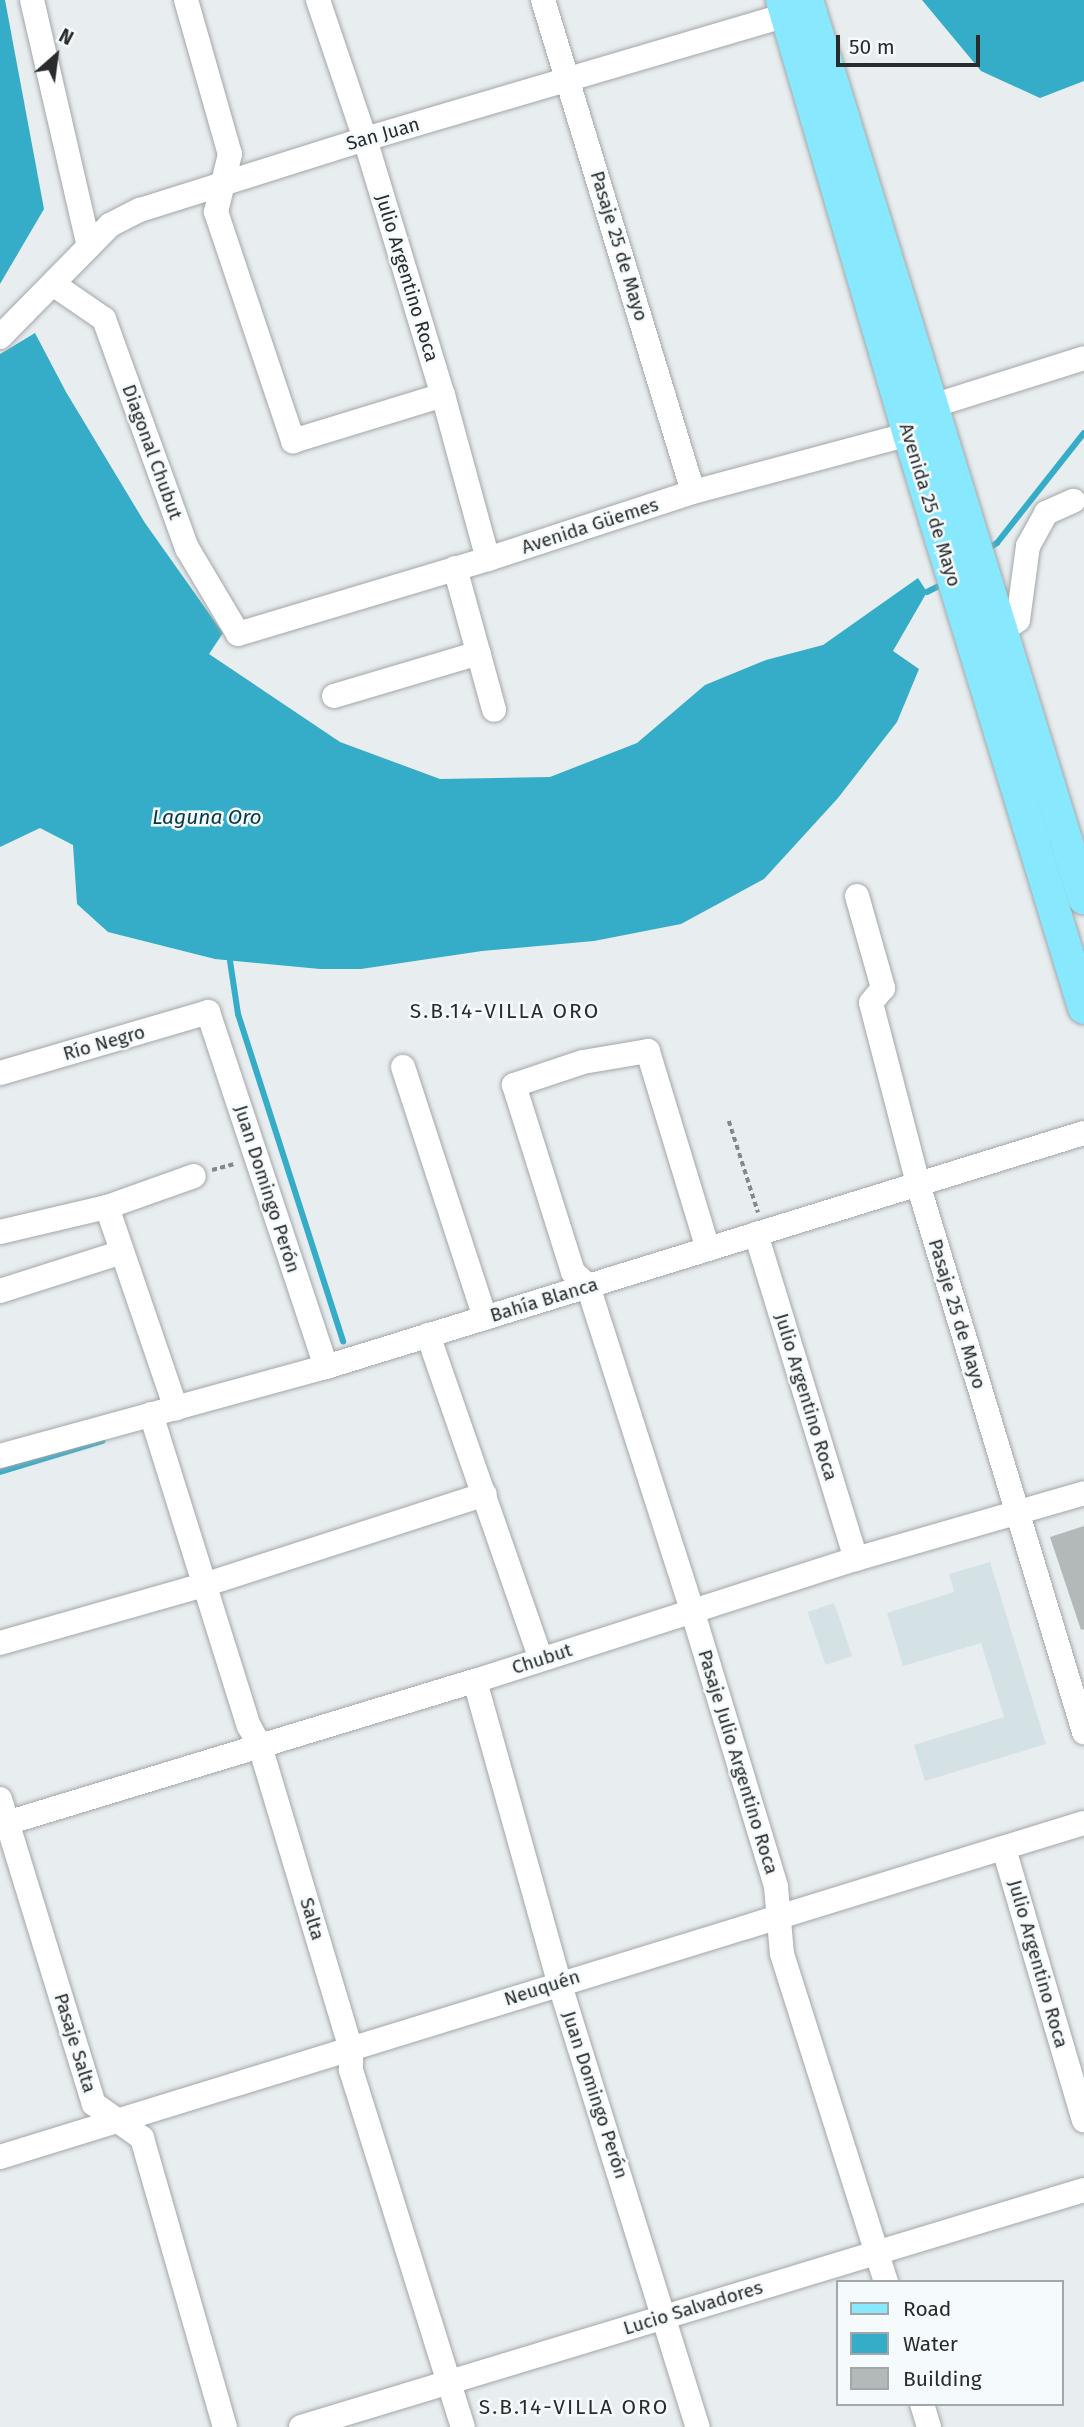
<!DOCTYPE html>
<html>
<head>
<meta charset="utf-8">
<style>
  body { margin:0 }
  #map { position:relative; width:1084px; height:2427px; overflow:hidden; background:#e8edef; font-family:"Fira Sans",sans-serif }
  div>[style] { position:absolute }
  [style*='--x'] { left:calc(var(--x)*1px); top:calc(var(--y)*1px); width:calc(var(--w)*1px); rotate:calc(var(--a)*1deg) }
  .built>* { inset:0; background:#d4e2e6; transform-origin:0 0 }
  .water>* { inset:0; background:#35adc8 }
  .stream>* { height:6px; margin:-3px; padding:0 3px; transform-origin:3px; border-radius:3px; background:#35adc8 }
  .building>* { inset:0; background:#b3b8b9 }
  .path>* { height:3.5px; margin-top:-1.75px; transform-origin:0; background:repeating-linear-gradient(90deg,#848889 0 5px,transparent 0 8.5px) }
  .roads { filter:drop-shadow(0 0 2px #a3a7a9) drop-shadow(0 0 2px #a3a7a9) }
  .minor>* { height:24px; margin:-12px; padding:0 12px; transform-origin:12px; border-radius:12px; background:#fff }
  .major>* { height:32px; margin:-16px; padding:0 16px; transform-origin:16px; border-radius:16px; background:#88e8fe }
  span { translate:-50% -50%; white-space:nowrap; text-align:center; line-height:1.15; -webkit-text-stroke:5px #f5fafc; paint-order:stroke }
  .street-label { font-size:19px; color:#292b2c }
  .water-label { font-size:21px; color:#023945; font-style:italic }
  .neighbourhood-label { font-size:21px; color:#292b2c; letter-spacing:2px }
  .legend { position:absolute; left:836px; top:2280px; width:228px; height:126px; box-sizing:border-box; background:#f5fafc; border:2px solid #a3a7a9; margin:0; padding:9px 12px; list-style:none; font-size:21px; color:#292b2c }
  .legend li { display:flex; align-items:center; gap:14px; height:35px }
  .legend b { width:35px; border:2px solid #a3a7a9 }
  .north { position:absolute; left:21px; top:21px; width:70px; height:70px; -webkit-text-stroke:5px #f5fafc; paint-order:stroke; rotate:28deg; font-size:19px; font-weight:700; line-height:28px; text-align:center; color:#292b2c }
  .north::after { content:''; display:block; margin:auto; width:24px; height:32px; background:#292b2c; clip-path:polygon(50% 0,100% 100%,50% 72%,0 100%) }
  .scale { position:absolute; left:836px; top:35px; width:144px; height:32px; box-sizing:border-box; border:4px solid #292b2c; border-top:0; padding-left:9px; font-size:21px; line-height:24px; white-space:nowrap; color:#292b2c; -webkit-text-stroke:5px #f5fafc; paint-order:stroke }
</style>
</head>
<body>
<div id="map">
  <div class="built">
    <div style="clip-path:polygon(990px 1562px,1046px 1744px,925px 1781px,914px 1745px,1004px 1717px,981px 1643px,903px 1666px,887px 1613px,954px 1592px,949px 1574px)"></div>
    <div style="left:834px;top:1603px;width:56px;height:28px;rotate:71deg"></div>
  </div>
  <div class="water">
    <div style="clip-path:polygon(0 0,5px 0,44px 209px,0 284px)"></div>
    <div style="clip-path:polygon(922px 0,1084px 0,1084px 81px,1040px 98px,981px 71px)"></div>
    <div style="clip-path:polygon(35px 333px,66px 392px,145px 523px,223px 633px,209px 654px,340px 742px,440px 779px,550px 777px,637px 743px,705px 685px,766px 660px,823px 645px,918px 578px,927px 592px,893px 651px,919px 669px,897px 722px,838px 798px,764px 879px,681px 924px,594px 941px,482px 951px,361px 969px,320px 969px,215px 959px,108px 932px,77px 904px,73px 845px,40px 828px,0 847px,0 354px)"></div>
  </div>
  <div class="stream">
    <div style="--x:988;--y:549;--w:11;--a:-34"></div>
    <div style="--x:997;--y:543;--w:140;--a:-51.7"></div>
    <div style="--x:927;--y:592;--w:11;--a:-27"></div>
    <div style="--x:230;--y:961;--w:54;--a:81.4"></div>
    <div style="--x:238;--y:1014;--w:344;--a:72.2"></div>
    <div style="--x:0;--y:1472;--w:107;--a:-16.9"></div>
  </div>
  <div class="building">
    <div style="clip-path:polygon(1084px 1526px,1084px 1629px,1081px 1630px,1050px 1537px)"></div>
  </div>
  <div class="path">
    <div style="--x:729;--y:1121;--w:96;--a:72.3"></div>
    <div style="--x:212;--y:1170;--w:24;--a:-15"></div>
  </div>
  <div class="roads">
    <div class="minor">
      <div style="--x:32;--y:0;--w:253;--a:77"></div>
      <div style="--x:186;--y:0;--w:160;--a:74.1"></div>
      <div style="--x:230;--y:154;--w:60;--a:103.6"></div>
      <div style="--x:216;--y:212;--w:242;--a:71.4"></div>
      <div style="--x:293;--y:441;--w:157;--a:-17"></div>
      <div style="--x:318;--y:0;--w:147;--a:71.3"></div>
      <div style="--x:365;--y:139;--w:268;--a:73.1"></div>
      <div style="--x:443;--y:395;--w:170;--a:74.7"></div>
      <div style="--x:543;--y:0;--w:514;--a:73.04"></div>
      <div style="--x:53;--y:284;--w:62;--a:34.5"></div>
      <div style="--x:104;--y:319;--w:244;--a:70.1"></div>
      <div style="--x:187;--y:548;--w:100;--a:59.3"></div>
      <div style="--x:238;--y:634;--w:261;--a:-16.7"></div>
      <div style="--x:488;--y:559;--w:216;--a:-18.1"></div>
      <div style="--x:693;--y:492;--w:224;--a:-15"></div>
      <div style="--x:909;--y:434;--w:36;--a:-51"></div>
      <div style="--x:932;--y:406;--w:159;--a:-17.5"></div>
      <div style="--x:0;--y:337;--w:157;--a:-45.5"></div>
      <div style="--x:110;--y:225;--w:34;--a:-27"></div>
      <div style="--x:140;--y:210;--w:236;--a:-17.5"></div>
      <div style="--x:365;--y:139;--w:456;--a:-16.4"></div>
      <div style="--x:455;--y:568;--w:147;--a:74.6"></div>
      <div style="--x:1003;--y:630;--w:18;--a:-34"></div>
      <div style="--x:1018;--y:620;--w:75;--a:-82.3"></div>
      <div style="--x:1028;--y:546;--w:38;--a:-61"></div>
      <div style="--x:1046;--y:513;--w:30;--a:-24"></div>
      <div style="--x:334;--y:696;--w:151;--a:-16.5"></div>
      <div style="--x:857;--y:896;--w:96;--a:74.2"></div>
      <div style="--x:883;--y:988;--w:19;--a:129"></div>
      <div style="--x:871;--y:1003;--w:187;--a:75.4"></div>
      <div style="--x:918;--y:1184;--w:573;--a:73.15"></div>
      <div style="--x:403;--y:1067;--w:264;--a:71.9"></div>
      <div style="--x:0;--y:1073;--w:217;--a:-16.3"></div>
      <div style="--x:208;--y:1012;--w:374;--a:71.6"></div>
      <div style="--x:107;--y:1207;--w:213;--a:71.1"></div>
      <div style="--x:0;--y:1232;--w:110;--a:-13.2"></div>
      <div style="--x:107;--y:1207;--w:92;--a:-19.6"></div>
      <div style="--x:756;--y:1234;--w:340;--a:72.9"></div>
      <div style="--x:708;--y:1249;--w:207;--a:-106.9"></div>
      <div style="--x:648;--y:1051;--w:66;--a:170.4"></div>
      <div style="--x:583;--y:1062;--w:73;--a:161.6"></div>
      <div style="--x:514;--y:1085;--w:196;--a:72.5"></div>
      <div style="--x:573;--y:1272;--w:21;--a:43"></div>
      <div style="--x:588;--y:1286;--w:343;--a:72.2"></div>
      <div style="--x:693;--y:1613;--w:286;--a:73.1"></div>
      <div style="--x:776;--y:1887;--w:67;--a:84.9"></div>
      <div style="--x:782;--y:1954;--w:344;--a:72.4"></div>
      <div style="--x:0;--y:1291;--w:128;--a:-17.7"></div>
      <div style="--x:428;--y:1335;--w:343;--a:70.8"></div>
      <div style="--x:151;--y:1414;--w:327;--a:72.6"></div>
      <div style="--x:249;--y:1726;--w:23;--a:61"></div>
      <div style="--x:260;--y:1746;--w:317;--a:73.3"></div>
      <div style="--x:351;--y:2050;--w:20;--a:90"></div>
      <div style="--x:351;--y:2070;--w:374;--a:72.6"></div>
      <div style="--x:0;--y:1456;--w:338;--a:-15.3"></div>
      <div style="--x:326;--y:1367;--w:793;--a:-17.16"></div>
      <div style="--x:0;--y:1643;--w:212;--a:-15.9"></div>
      <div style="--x:204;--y:1585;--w:295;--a:-17.9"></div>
      <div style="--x:475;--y:1681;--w:313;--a:74.4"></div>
      <div style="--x:559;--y:1982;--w:466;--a:72.7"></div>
      <div style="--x:0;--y:1799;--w:319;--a:72.9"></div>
      <div style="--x:94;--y:2104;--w:59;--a:35.3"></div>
      <div style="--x:142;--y:2138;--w:301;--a:74"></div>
      <div style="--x:0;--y:1825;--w:496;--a:-16.9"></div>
      <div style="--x:475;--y:1681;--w:400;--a:-17.8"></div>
      <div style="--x:856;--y:1559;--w:237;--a:-16.1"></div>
      <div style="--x:1004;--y:1849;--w:283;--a:73.6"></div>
      <div style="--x:0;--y:2157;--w:1134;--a:-17.13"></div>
      <div style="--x:922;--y:2404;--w:24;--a:73"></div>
      <div style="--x:301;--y:2427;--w:818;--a:-16.84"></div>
    </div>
    <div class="major">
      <div style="--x:782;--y:0;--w:452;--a:73.7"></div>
      <div style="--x:909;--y:434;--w:600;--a:73.04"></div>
      <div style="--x:807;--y:0;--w:940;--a:72.86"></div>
    </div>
  </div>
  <div class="street-label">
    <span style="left:383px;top:134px;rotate:-16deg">San Juan</span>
    <span style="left:619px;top:246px;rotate:73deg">Pasaje 25 de Mayo</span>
    <span style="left:407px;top:278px;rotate:73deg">Julio Argentino Roca</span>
    <span style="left:152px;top:452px;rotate:70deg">Diagonal Chubut</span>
    <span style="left:930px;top:505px;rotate:73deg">Avenida 25 de Mayo</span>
    <span style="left:590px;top:526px;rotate:-18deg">Avenida Güemes</span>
    <span style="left:104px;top:1043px;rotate:-16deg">Río Negro</span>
    <span style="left:267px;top:1189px;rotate:72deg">Juan Domingo Perón</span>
    <span style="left:544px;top:1300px;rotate:-17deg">Bahía Blanca</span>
    <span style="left:957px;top:1314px;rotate:73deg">Pasaje 25 de Mayo</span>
    <span style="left:806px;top:1397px;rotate:73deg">Julio Argentino Roca</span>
    <span style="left:542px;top:1659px;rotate:-18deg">Chubut</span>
    <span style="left:738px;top:1762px;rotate:73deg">Pasaje Julio Argentino Roca</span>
    <span style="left:312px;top:1919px;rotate:73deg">Salta</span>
    <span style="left:1038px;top:1964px;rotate:74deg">Julio Argentino Roca</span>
    <span style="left:542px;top:1988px;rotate:-18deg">Neuquén</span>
    <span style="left:75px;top:2043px;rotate:73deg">Pasaje Salta</span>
    <span style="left:595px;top:2095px;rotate:72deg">Juan Domingo Perón</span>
    <span style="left:693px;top:2308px;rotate:-17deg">Lucio Salvadores</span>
  </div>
  <div class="water-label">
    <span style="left:207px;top:817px">Laguna Oro</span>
  </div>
  <div class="neighbourhood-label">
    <span style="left:505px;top:1011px">S.B.14-VILLA ORO</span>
    <span style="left:574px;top:2407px">S.B.14-VILLA ORO</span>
  </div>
  <ul class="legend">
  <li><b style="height:9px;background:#88e8fe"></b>Road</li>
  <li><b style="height:19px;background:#35adc8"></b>Water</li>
  <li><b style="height:19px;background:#b3b8b9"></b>Building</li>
  </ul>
  <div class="north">N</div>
  <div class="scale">50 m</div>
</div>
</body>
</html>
